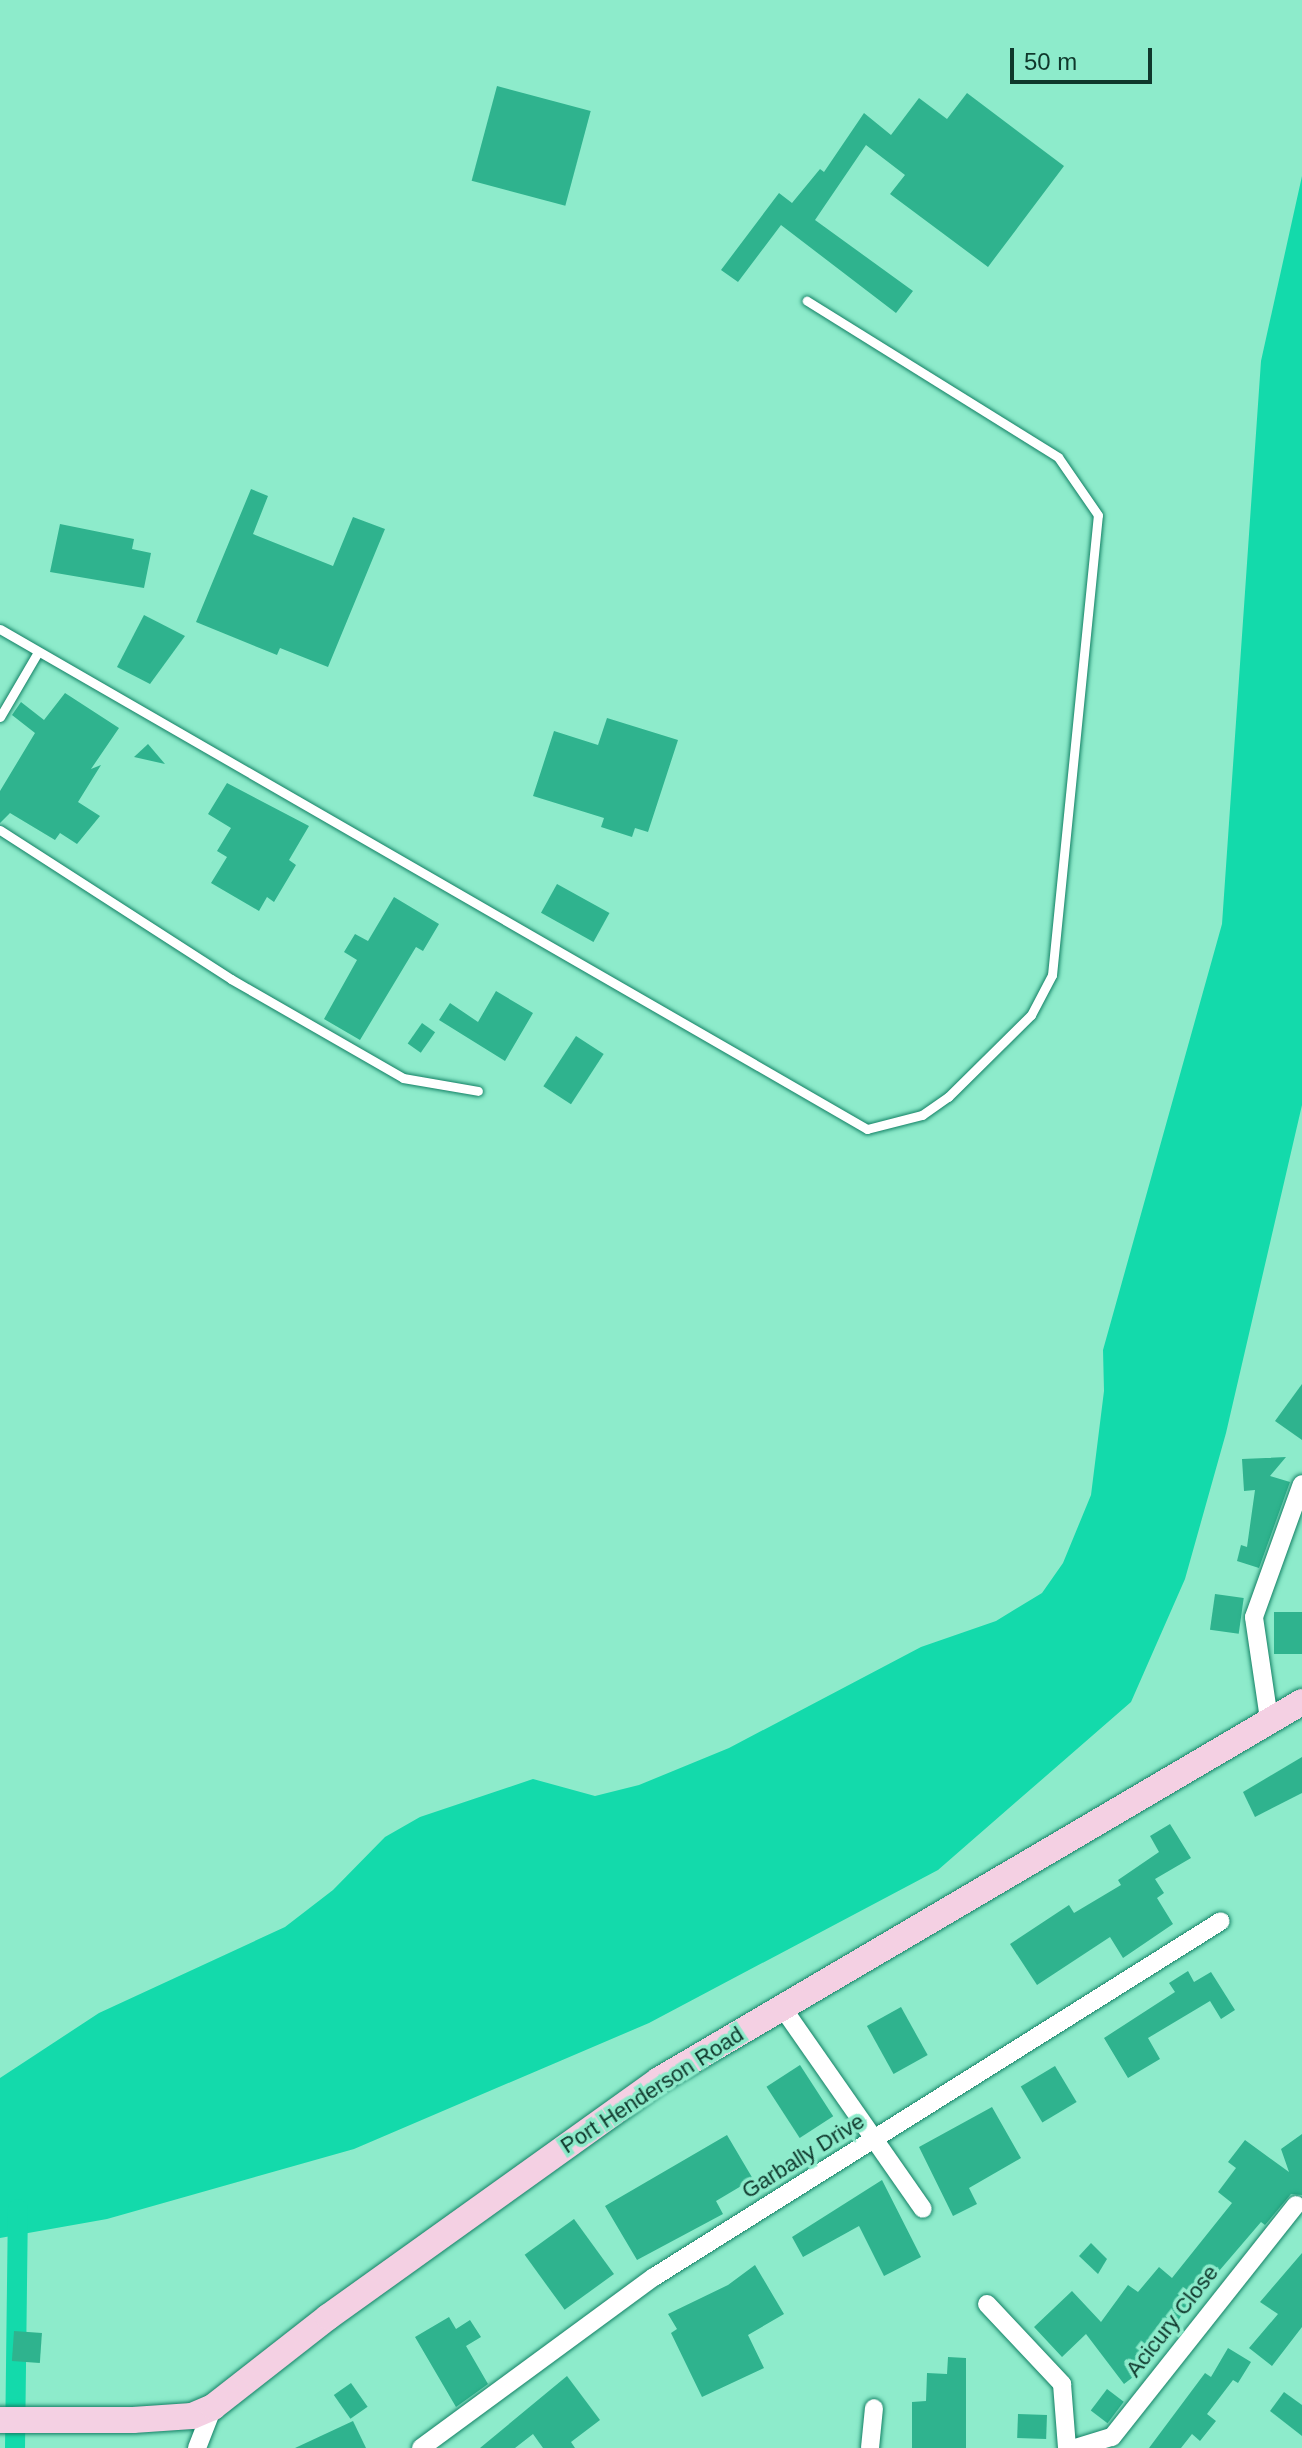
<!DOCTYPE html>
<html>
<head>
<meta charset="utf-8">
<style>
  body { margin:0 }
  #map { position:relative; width:1302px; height:2448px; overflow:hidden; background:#8debcb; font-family:Arial,sans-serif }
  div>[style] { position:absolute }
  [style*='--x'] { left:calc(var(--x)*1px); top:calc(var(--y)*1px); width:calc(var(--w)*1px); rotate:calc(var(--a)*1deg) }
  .water>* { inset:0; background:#13daab }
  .canal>* { height:20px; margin:-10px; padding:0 10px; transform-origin:10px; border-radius:10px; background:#13daab }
  .building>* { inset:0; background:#2fb38e; transform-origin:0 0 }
  .roads { filter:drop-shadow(0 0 2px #138165) drop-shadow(0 0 2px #138165) }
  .lane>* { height:9px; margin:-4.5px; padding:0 4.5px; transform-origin:4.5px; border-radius:4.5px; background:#fff }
  .street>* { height:18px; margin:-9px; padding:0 9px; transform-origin:9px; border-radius:9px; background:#fff }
  .secondary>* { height:26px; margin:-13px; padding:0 13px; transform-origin:13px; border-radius:13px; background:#f4d0e3 }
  span { translate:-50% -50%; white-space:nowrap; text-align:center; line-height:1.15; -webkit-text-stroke:7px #8debcb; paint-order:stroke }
  .street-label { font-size:22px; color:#0f382c }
  .scale { position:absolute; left:1010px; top:48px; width:142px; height:36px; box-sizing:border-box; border:4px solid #0f382c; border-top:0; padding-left:10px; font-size:24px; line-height:28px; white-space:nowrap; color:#0f382c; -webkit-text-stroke:6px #8debcb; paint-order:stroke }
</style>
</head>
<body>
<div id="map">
  <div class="water">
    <div style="clip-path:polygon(1302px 176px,1302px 1105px,1226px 1433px,1185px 1579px,1131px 1702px,938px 1870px,649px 2023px,354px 2149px,107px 2219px,0 2238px,0 2078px,99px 2013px,285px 1927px,333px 1890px,385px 1837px,420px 1817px,533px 1779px,595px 1796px,639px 1785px,729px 1748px,921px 1647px,996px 1621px,1042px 1593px,1063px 1563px,1091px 1495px,1104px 1391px,1103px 1350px,1222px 924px,1261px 361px)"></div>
  </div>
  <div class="canal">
    <div style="--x:15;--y:2448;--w:239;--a:-89.3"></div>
  </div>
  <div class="building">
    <div style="left:497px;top:86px;width:97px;height:98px;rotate:15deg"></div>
    <div style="clip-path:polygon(967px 93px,1064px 166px,988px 267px,890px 194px,905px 175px,866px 145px,815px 220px,913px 291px,896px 313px,781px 225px,738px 282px,721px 270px,779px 193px,792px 203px,820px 169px,824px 172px,864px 113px,891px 135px,919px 98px,947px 119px)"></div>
    <div style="clip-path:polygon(251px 489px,268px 496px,253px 534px,333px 566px,353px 517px,385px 529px,328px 667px,280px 648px,277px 655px,196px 622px)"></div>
    <div style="clip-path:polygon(60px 524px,134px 539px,132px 549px,151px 553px,144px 588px,50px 572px)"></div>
    <div style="clip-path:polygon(144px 615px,185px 636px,150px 684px,117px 667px)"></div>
    <div style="clip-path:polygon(65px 693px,119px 728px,91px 769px,101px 765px,78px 802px,100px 816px,77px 844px,60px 833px,55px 840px,10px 813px,0 823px,0 791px,35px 733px,12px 715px,21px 702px,44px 720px)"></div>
    <div style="clip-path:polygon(607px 718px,678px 740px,648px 832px,635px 828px,632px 837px,601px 827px,604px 818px,533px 796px,554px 731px,598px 745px)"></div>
    <div style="clip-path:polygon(148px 744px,165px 764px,134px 757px)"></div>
    <div style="clip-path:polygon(227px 783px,309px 826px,289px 860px,296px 865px,274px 902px,267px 897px,259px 911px,211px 883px,227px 857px,217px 851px,231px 828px,208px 814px)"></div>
    <div style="left:557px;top:884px;width:60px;height:33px;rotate:29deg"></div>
    <div style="clip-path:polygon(394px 897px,439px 924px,423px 951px,416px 947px,360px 1040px,324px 1019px,357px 960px,344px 952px,355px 934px,368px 941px)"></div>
    <div style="clip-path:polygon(496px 991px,533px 1013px,505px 1061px,439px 1020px,450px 1003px,478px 1022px)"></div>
    <div style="left:422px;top:1023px;width:16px;height:25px;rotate:35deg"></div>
    <div style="left:576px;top:1036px;width:33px;height:60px;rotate:33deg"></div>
    <div style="clip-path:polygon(1302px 1384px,1302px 1440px,1275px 1421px)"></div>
    <div style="clip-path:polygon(1286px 1457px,1270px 1476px,1290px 1482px,1259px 1568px,1237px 1561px,1241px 1545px,1247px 1547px,1255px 1490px,1244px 1491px,1242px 1459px)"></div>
    <div style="left:1215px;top:1594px;width:29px;height:36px;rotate:8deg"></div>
    <div style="left:1302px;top:1612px;width:42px;height:28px;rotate:90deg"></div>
    <div style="clip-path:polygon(1302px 1757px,1302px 1793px,1255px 1817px,1243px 1792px)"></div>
    <div style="clip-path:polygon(1170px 1824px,1191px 1858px,1155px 1879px,1164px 1893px,1157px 1898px,1173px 1924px,1123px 1958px,1110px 1937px,1037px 1985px,1010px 1944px,1069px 1905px,1074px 1913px,1121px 1885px,1118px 1880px,1159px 1852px,1150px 1836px)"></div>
    <div style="clip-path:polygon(1188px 1971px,1194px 1982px,1211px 1972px,1235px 2010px,1221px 2019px,1210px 2001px,1148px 2038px,1160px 2059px,1128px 2078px,1104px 2038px,1175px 1992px,1169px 1983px)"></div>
    <div style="left:901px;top:2007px;width:55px;height:39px;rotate:61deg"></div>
    <div style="left:800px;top:2065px;width:61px;height:40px;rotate:57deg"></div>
    <div style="left:1055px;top:2066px;width:42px;height:40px;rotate:59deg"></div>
    <div style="clip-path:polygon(992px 2107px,1021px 2158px,969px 2188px,977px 2204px,953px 2216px,919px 2147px)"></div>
    <div style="clip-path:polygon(1302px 2134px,1302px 2195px,1291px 2194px,1265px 2225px,1261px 2222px,1183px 2313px,1150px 2364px,1124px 2384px,1086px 2334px,1062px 2357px,1034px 2327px,1072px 2291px,1101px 2322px,1128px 2285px,1138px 2292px,1159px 2267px,1172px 2278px,1232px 2203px,1218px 2192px,1236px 2168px,1228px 2162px,1245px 2140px,1289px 2172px,1281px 2149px)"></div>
    <div style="clip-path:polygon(727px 2135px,753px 2179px,716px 2201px,723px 2214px,637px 2260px,605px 2206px)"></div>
    <div style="clip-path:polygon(882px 2180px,921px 2257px,884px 2276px,859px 2226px,803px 2257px,792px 2237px)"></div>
    <div style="left:574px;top:2219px;width:68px;height:61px;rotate:54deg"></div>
    <div style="clip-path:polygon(1091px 2243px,1107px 2259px,1098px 2274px,1079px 2256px)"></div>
    <div style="clip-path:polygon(1302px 2253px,1302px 2327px,1272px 2366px,1249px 2348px,1278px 2314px,1260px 2302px)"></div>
    <div style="clip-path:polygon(755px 2265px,784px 2314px,748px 2335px,764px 2368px,702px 2397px,671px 2333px,677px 2329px,668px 2314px,728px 2285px)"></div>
    <div style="clip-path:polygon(449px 2317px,456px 2329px,470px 2320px,481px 2337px,466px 2346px,488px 2384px,456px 2407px,415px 2337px)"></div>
    <div style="left:14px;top:2331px;width:28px;height:30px;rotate:4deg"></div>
    <div style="clip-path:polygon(1228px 2348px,1251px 2362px,1238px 2383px,1233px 2380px,1207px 2414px,1216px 2421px,1200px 2441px,1192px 2434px,1181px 2448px,1149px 2448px,1205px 2373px,1211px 2377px)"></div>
    <div style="clip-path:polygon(948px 2357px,966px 2358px,966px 2448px,912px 2448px,912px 2402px,926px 2401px,927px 2373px,947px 2374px)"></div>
    <div style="clip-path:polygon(567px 2376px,600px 2420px,571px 2442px,575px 2448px,543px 2448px,533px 2434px,515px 2448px,480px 2448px)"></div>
    <div style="left:351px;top:2383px;width:29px;height:21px;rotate:55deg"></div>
    <div style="left:1107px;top:2389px;width:21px;height:27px;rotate:37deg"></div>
    <div style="clip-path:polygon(1284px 2392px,1302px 2405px,1302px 2436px,1270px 2411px)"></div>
    <div style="left:1018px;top:2414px;width:29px;height:24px;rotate:2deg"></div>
    <div style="clip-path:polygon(353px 2421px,366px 2448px,295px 2448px)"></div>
  </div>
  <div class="roads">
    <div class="lane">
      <div style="--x:0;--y:629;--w:1001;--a:29.97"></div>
      <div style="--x:867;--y:1129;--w:57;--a:-14.3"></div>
      <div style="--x:922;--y:1115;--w:32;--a:-35"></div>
      <div style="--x:948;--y:1097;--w:117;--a:-44.7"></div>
      <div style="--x:1031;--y:1015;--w:45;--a:-62.3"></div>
      <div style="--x:1052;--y:975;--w:462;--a:-84.3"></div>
      <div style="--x:1098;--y:515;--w:70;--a:-124.6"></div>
      <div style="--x:1058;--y:457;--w:296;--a:-148.1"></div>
      <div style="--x:0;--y:717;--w:75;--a:-59.7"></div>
      <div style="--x:0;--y:830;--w:275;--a:32.8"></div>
      <div style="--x:231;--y:979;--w:198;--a:29.9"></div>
      <div style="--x:403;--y:1078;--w:76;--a:9.8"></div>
    </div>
    <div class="street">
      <div style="--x:1269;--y:1719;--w:103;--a:-98.4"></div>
      <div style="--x:1254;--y:1617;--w:141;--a:-70.2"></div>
      <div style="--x:782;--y:2007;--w:246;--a:55.1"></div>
      <div style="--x:987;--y:2304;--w:110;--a:46.8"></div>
      <div style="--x:1062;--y:2384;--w:64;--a:85.5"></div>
      <div style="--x:197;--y:2448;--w:44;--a:-68.7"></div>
      <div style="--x:421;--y:2448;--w:289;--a:-36.3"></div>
      <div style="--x:654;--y:2277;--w:669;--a:-32.12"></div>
      <div style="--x:870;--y:2448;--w:40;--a:-84.3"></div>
      <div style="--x:1075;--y:2448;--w:39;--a:-17"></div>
      <div style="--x:1112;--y:2437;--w:296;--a:-51.6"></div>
    </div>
    <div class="secondary">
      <div style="--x:0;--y:2420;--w:133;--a:0"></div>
      <div style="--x:133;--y:2420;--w:59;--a:-3.9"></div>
      <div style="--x:192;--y:2416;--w:23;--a:-23"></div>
      <div style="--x:213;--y:2407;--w:146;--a:-38"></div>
      <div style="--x:328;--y:2317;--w:407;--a:-35.6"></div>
      <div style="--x:659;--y:2080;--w:746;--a:-30.45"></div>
    </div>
  </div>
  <div class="street-label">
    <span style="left:652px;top:2090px;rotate:-33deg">Port Henderson Road</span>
    <span style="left:803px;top:2156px;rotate:-32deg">Garbally Drive</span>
    <span style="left:1172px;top:2321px;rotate:-52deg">Acicury Close</span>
  </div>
  <div class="scale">50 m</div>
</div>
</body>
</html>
